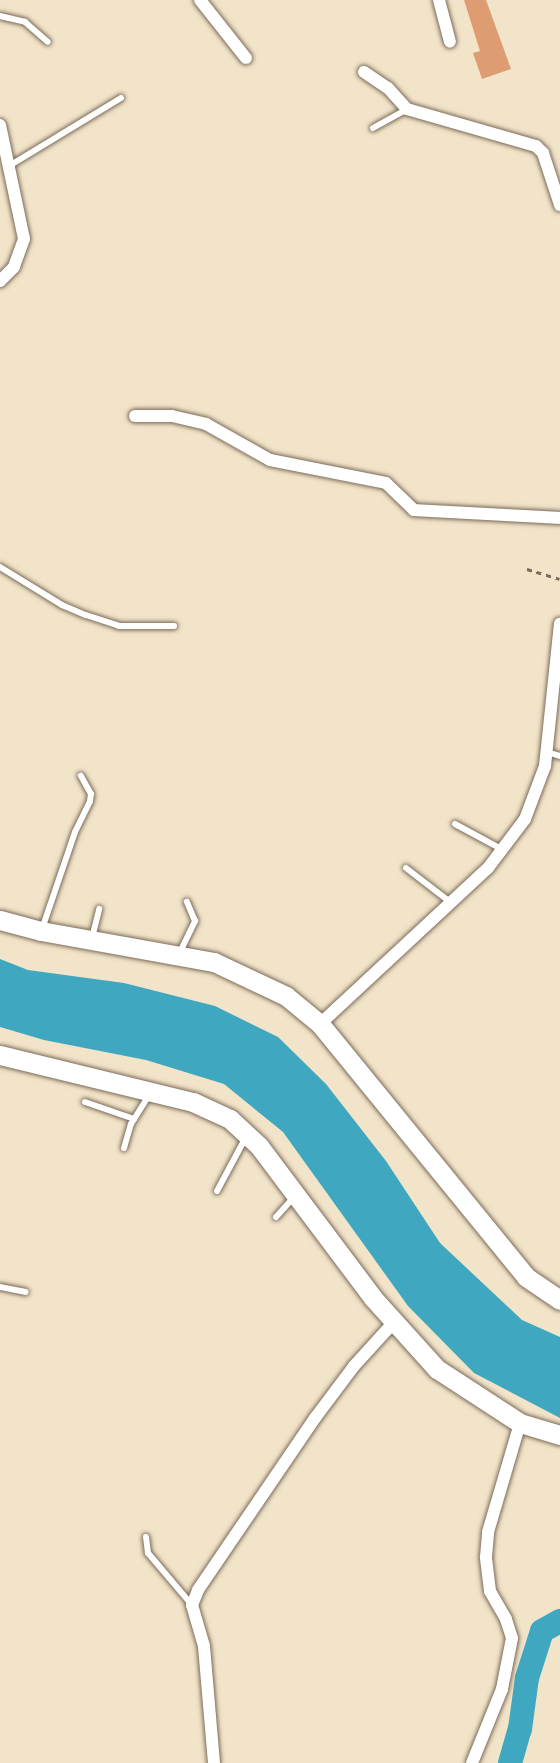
<!DOCTYPE html>
<html>
<head>
<meta charset="utf-8">
<style>
  body { margin:0 }
  #map { position:relative; width:560px; height:1763px; overflow:hidden; background:#f2e4c8; font-family:Itim,sans-serif }
  div>[style] { position:absolute }
  [style*='--x'] { left:calc(var(--x)*1px); top:calc(var(--y)*1px); width:calc(var(--w)*1px); rotate:calc(var(--a)*1deg) }
  .water>* { inset:0; background:#3fa8c0 }
  .river>* { height:24px; margin:-12px; padding:0 12px; transform-origin:12px; border-radius:12px; background:#3fa8c0 }
  .building>* { inset:0; background:#de9c72 }
  .path>* { height:2.5px; margin-top:-1.25px; transform-origin:0; background:repeating-linear-gradient(90deg,#7b6b5a 0 5px,transparent 0 10px) }
  .roads { filter:drop-shadow(0 0 2px #7b6b5a) drop-shadow(0 0 2px #7b6b5a) }
  .lane>* { height:6px; margin:-3px; padding:0 3px; transform-origin:3px; border-radius:3px; background:#fff }
  .street>* { height:12px; margin:-6px; padding:0 6px; transform-origin:6px; border-radius:6px; background:#fff }
  .secondary>* { height:19px; margin:-9.5px; padding:0 9.5px; transform-origin:9.5px; border-radius:9.5px; background:#fff }
  span { translate:-50% -50%; white-space:nowrap; text-align:center; line-height:1.15; -webkit-text-stroke:7px #fbf7ec; paint-order:stroke }
</style>
</head>
<body>
<div id="map">
  <div class="water">
    <div style="clip-path:polygon(0 959px,28px 970px,124px 983px,215px 1006px,278px 1037px,326px 1084px,386px 1161px,440px 1243px,522px 1320px,560px 1337px,560px 1418px,474px 1373px,408px 1306px,283px 1132px,224px 1084px,146px 1060px,44px 1040px,0 1027px)"></div>
  </div>
  <div class="river">
    <div style="--x:510;--y:1763;--w:35;--a:-74"></div>
    <div style="--x:520;--y:1729;--w:51;--a:-82.2"></div>
    <div style="--x:527;--y:1678;--w:49;--a:-72.3"></div>
    <div style="--x:542;--y:1631;--w:21;--a:-29"></div>
  </div>
  <div class="building">
    <div style="clip-path:polygon(464px 0,486px 0,511px 69px,482px 79px,473px 53px,480px 51px)"></div>
  </div>
  <div class="path">
    <div style="--x:527;--y:569;--w:34;--a:17"></div>
  </div>
  <div class="roads">
    <div class="lane">
      <div style="--x:0;--y:16;--w:26;--a:13"></div>
      <div style="--x:25;--y:22;--w:30;--a:41"></div>
      <div style="--x:373;--y:128;--w:39;--a:-29"></div>
      <div style="--x:9;--y:166;--w:131;--a:-31.3"></div>
      <div style="--x:0;--y:567;--w:73;--a:31.5"></div>
      <div style="--x:62;--y:605;--w:26;--a:23"></div>
      <div style="--x:86;--y:615;--w:35;--a:18"></div>
      <div style="--x:119;--y:626;--w:55;--a:0"></div>
      <div style="--x:547;--y:752;--w:14;--a:17"></div>
      <div style="--x:455;--y:824;--w:55;--a:28.4"></div>
      <div style="--x:406;--y:868;--w:56;--a:37.7"></div>
      <div style="--x:42;--y:929;--w:102;--a:-71.2"></div>
      <div style="--x:75;--y:832;--w:34;--a:-64"></div>
      <div style="--x:90;--y:801;--w:7;--a:-82"></div>
      <div style="--x:91;--y:794;--w:21;--a:-119"></div>
      <div style="--x:92;--y:938;--w:30;--a:-76"></div>
      <div style="--x:179;--y:954;--w:37;--a:-64"></div>
      <div style="--x:195;--y:921;--w:21;--a:-113"></div>
      <div style="--x:85;--y:1102;--w:52;--a:19.1"></div>
      <div style="--x:124;--y:1148;--w:25;--a:-74"></div>
      <div style="--x:131;--y:1124;--w:36;--a:-58"></div>
      <div style="--x:217;--y:1191;--w:61;--a:-61.8"></div>
      <div style="--x:276;--y:1217;--w:25;--a:-48"></div>
      <div style="--x:0;--y:1287;--w:26;--a:11"></div>
      <div style="--x:146;--y:1537;--w:16;--a:83"></div>
      <div style="--x:148;--y:1553;--w:68;--a:49.8"></div>
    </div>
    <div class="street">
      <div style="--x:200;--y:0;--w:74;--a:51.6"></div>
      <div style="--x:439;--y:0;--w:43;--a:75.3"></div>
      <div style="--x:364;--y:72;--w:29;--a:34"></div>
      <div style="--x:388;--y:88;--w:28;--a:48"></div>
      <div style="--x:407;--y:109;--w:134;--a:16"></div>
      <div style="--x:536;--y:146;--w:10;--a:45"></div>
      <div style="--x:543;--y:153;--w:55;--a:71.9"></div>
      <div style="--x:0;--y:125;--w:116;--a:78.1"></div>
      <div style="--x:24;--y:239;--w:30;--a:110"></div>
      <div style="--x:14;--y:267;--w:20;--a:135"></div>
      <div style="--x:135;--y:416;--w:37;--a:0"></div>
      <div style="--x:172;--y:416;--w:35;--a:13"></div>
      <div style="--x:206;--y:424;--w:73;--a:29.4"></div>
      <div style="--x:270;--y:460;--w:118;--a:11.2"></div>
      <div style="--x:386;--y:483;--w:39;--a:44"></div>
      <div style="--x:414;--y:510;--w:146;--a:3.1"></div>
      <div style="--x:320;--y:1024;--w:229;--a:-42.9"></div>
      <div style="--x:488;--y:868;--w:61;--a:-52.9"></div>
      <div style="--x:525;--y:819;--w:57;--a:-69.3"></div>
      <div style="--x:545;--y:766;--w:143;--a:-84"></div>
      <div style="--x:214;--y:1763;--w:117;--a:-94.9"></div>
      <div style="--x:204;--y:1646;--w:43;--a:-106.3"></div>
      <div style="--x:192;--y:1605;--w:16;--a:-68"></div>
      <div style="--x:198;--y:1590;--w:208;--a:-55.8"></div>
      <div style="--x:315;--y:1418;--w:65;--a:-53.1"></div>
      <div style="--x:354;--y:1366;--w:59;--a:-47.7"></div>
      <div style="--x:472;--y:1763;--w:80;--a:-67.9"></div>
      <div style="--x:502;--y:1689;--w:52;--a:-78.9"></div>
      <div style="--x:512;--y:1638;--w:20;--a:-108"></div>
      <div style="--x:506;--y:1619;--w:32;--a:-120"></div>
      <div style="--x:490;--y:1591;--w:34;--a:-97"></div>
      <div style="--x:486;--y:1557;--w:25;--a:-85"></div>
      <div style="--x:488;--y:1532;--w:114;--a:-73.6"></div>
    </div>
    <div class="secondary">
      <div style="--x:0;--y:920;--w:42;--a:15"></div>
      <div style="--x:41;--y:931;--w:176;--a:10.2"></div>
      <div style="--x:214;--y:962;--w:80;--a:25.3"></div>
      <div style="--x:286;--y:996;--w:44;--a:39.5"></div>
      <div style="--x:320;--y:1024;--w:326;--a:50.8"></div>
      <div style="--x:526;--y:1277;--w:41;--a:34.1"></div>
      <div style="--x:0;--y:1055;--w:199;--a:13.7"></div>
      <div style="--x:193;--y:1102;--w:41;--a:24.7"></div>
      <div style="--x:230;--y:1119;--w:40;--a:43"></div>
      <div style="--x:259;--y:1146;--w:190;--a:53.1"></div>
      <div style="--x:373;--y:1298;--w:96;--a:48"></div>
      <div style="--x:437;--y:1369;--w:99;--a:33"></div>
      <div style="--x:520;--y:1423;--w:42;--a:16.7"></div>
    </div>
  </div>
</div>
</body>
</html>
